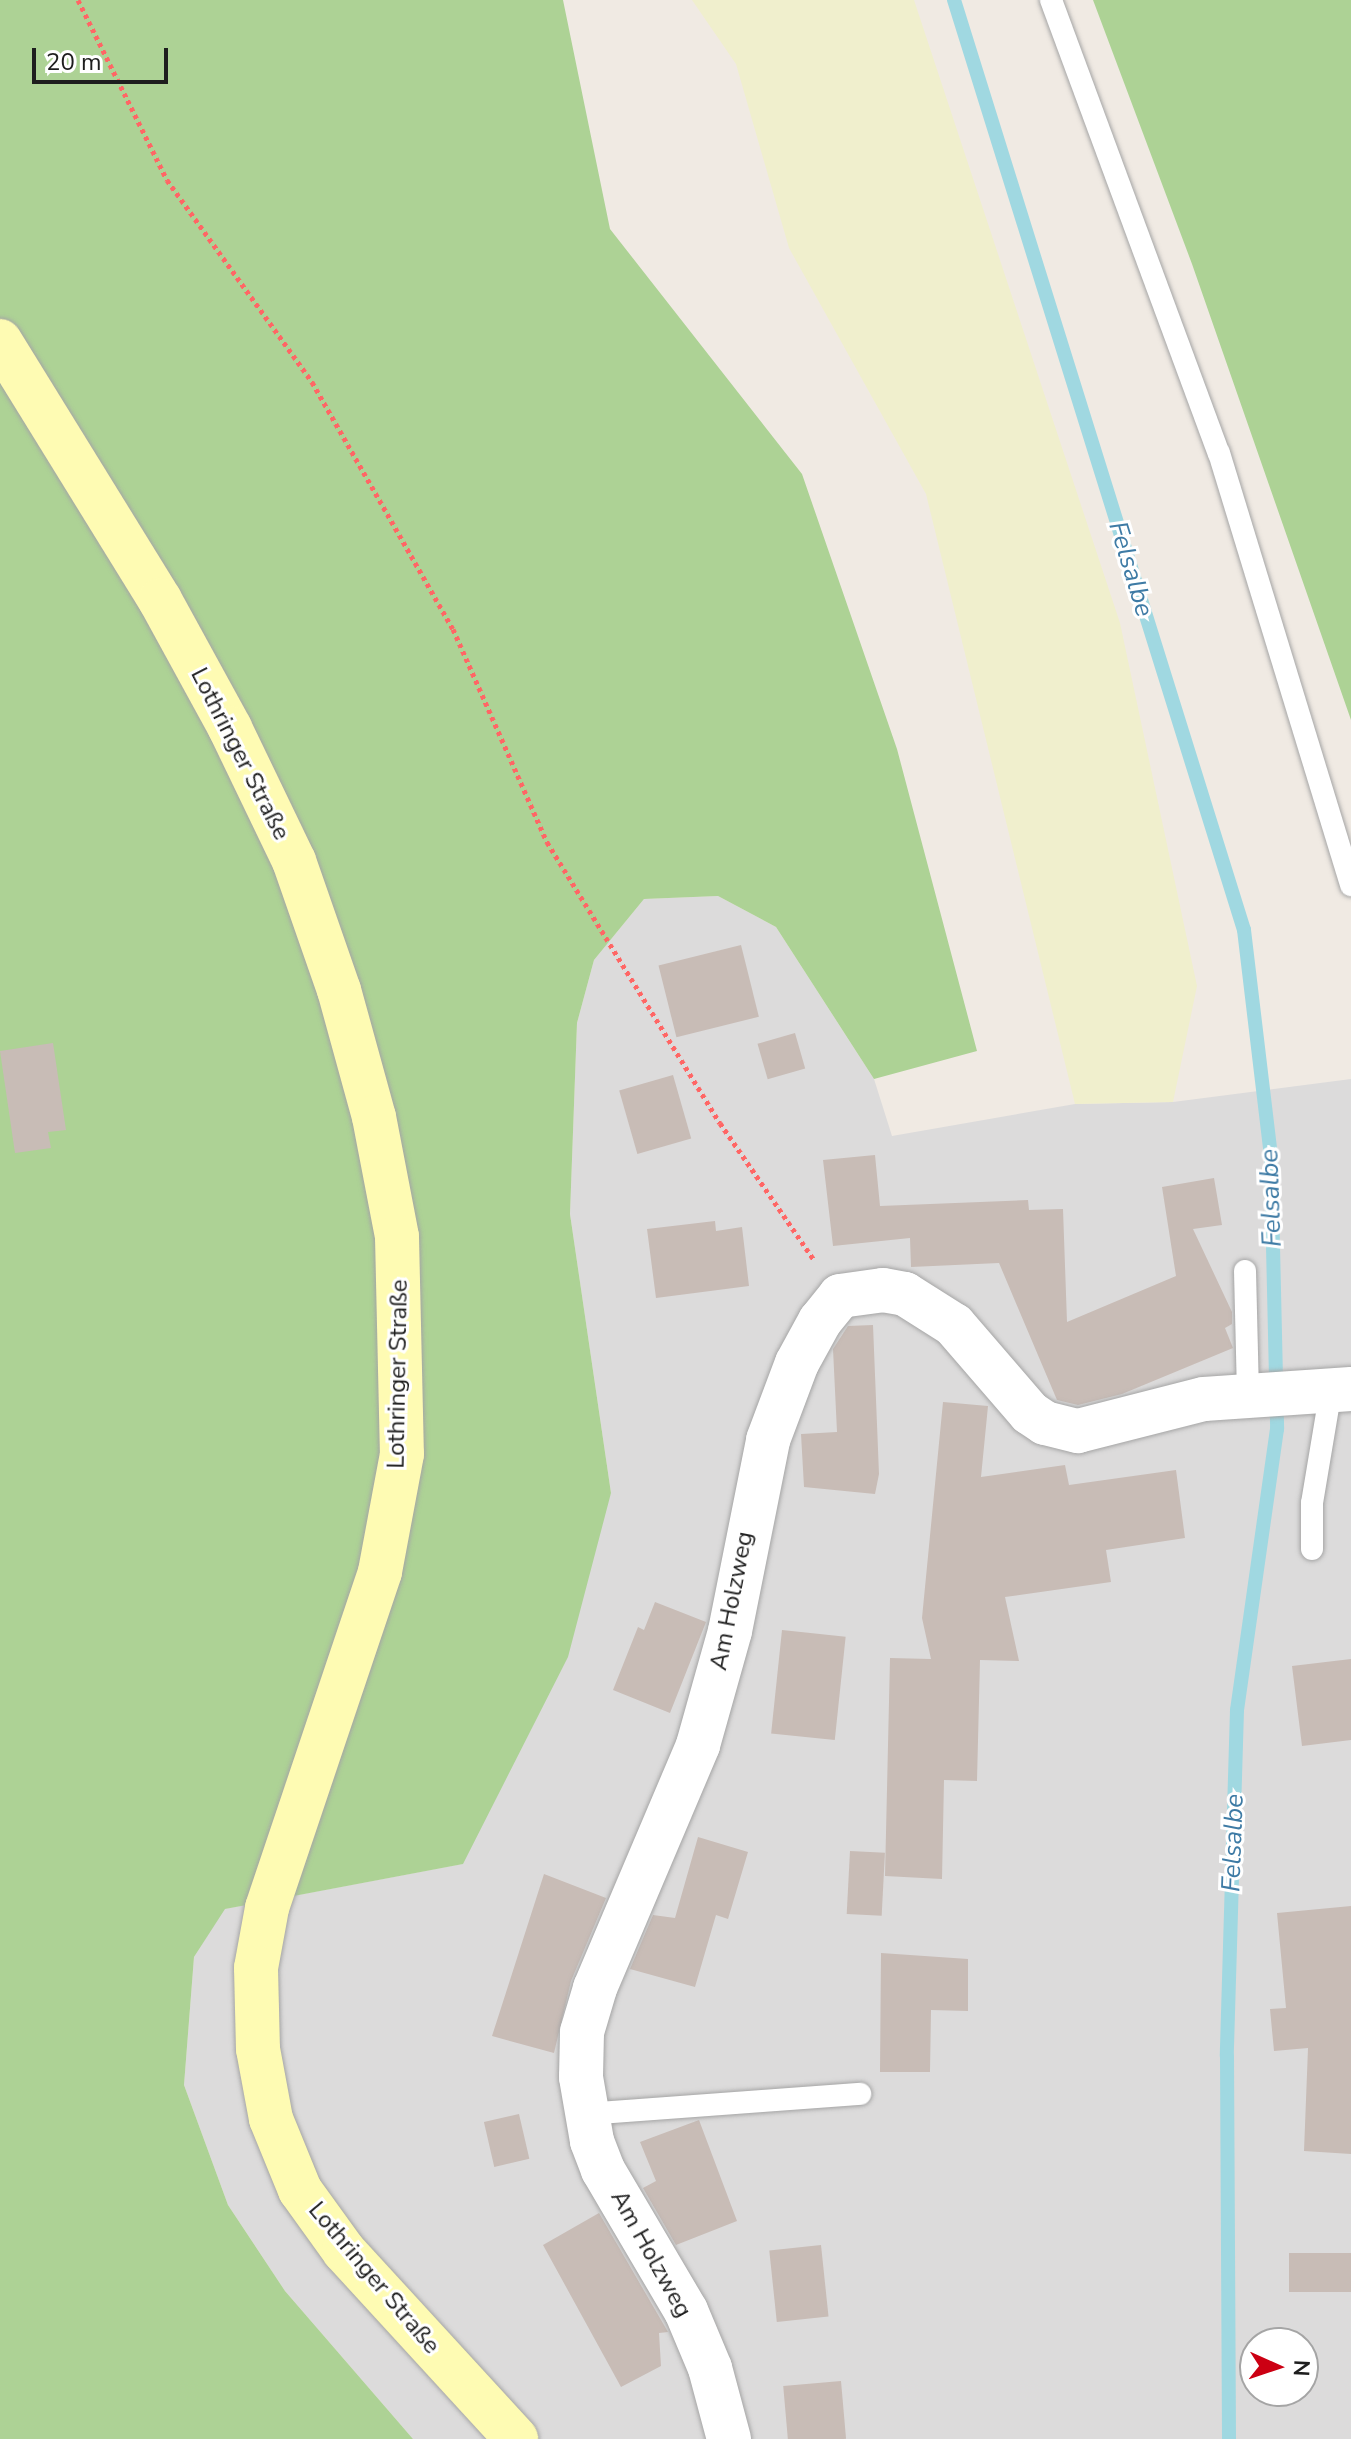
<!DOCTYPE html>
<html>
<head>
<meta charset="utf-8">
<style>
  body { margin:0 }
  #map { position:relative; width:1351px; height:2439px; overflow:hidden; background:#f0eae3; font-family:"Nunito Sans",sans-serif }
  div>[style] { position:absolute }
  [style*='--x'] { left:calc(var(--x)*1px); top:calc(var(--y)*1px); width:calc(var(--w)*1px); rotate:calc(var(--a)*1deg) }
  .residential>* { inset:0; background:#dcdbdb }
  .farmland>* { inset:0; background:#f0efcd }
  .forest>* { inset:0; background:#add295 }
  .stream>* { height:14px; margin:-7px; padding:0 7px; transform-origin:7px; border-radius:7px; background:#a0d8e1 }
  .building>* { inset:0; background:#c8bcb6; transform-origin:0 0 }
  .path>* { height:5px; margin-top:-2.5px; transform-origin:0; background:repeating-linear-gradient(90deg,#ff6665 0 4px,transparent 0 8px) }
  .roads { filter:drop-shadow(0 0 2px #a5a5a5) drop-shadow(0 0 2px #a5a5a5) }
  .lane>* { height:22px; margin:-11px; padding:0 11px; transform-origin:11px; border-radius:11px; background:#fff }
  .street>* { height:44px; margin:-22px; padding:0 22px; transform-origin:22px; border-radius:22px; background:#fff }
  .secondary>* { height:44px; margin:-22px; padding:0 22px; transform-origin:22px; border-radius:22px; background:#fefbb3 }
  span { translate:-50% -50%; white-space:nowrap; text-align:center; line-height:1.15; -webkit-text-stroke:6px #fff; paint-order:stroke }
  .street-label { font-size:24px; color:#1e1e1e }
  .water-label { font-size:26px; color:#3e7ba5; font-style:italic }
  .north { position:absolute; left:1239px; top:2327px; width:80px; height:80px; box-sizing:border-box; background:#fff; border:2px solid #a5a5a5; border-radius:50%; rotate:93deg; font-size:22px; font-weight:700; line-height:32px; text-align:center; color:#1e1e1e }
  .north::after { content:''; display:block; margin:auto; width:28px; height:36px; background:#cc0013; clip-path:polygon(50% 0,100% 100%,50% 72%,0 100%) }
  .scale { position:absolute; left:32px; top:48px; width:136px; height:36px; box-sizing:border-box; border:4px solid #1e1e1e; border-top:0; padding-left:10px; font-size:24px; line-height:28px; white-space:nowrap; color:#1e1e1e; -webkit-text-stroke:6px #fff; paint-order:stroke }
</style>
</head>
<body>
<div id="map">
  <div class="residential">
    <div style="clip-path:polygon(evenodd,718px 896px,776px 927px,874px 1079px,892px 1136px,1075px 1104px,1173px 1102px,1351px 1079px,1351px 2439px,413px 2439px,285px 2291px,228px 2205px,184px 2085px,194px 1957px,224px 1909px,462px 1864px,611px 1493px,570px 1214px,577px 1023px,594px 960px,644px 899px,718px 896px,1255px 2343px,1303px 2343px,1303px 2391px,1255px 2391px,1255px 2343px)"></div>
  </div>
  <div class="farmland">
    <div style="clip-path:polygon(692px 0,914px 0,1120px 623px,1197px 986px,1173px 1102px,1075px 1104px,926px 494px,789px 248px,736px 64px)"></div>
  </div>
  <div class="forest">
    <div style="clip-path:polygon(0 0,563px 0,610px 229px,802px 474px,897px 749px,977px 1051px,874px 1079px,776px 927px,718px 896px,644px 899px,594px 960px,577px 1023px,570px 1214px,611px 1493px,568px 1657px,463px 1864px,225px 1909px,194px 1957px,184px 2085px,228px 2205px,285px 2291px,413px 2439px,0 2439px)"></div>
    <div style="clip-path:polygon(1093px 0,1351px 0,1351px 720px,1192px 264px)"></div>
  </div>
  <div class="stream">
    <div style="--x:954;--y:0;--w:974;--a:72.68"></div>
    <div style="--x:1244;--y:930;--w:230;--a:83.2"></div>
    <div style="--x:1271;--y:1158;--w:271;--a:88.7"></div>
    <div style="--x:1277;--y:1429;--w:284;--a:98.1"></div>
    <div style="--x:1237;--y:1710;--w:346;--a:91.7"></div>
    <div style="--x:1227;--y:2056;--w:383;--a:89.7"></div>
  </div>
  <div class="building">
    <div style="left:741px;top:945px;width:74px;height:85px;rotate:76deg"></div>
    <div style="left:795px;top:1033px;width:37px;height:39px;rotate:74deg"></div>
    <div style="clip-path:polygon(53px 1043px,66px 1130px,48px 1132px,51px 1148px,15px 1153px,0 1051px)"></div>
    <div style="left:673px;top:1075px;width:66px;height:56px;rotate:74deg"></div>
    <div style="clip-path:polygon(875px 1155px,880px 1206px,1028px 1200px,1029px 1210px,1063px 1209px,1067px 1322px,1176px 1276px,1162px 1187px,1214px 1178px,1222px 1225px,1193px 1229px,1232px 1312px,1232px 1324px,1225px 1328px,1233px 1348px,1122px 1394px,1078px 1405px,1057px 1400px,999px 1263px,911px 1267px,910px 1238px,833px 1246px,823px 1160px)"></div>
    <div style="clip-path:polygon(715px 1221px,716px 1231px,742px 1227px,749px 1286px,656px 1298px,647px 1229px)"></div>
    <div style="clip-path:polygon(873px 1325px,879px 1474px,875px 1494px,804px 1487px,801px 1434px,837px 1432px,833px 1349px,848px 1326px)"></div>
    <div style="clip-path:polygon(943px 1402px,988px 1406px,981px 1477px,1065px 1465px,1069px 1485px,1176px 1470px,1185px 1538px,1106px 1550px,1111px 1582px,1005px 1597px,1019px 1661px,980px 1660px,977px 1781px,944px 1780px,942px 1879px,885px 1876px,890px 1658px,931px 1659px,922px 1618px)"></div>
    <div style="clip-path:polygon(655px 1602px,706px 1622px,670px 1713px,613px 1690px,638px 1627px,644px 1630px)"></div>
    <div style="left:782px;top:1630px;width:64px;height:104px;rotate:6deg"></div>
    <div style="clip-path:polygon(1351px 1659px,1351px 1740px,1302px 1746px,1292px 1666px)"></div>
    <div style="clip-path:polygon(698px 1837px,748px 1852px,728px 1919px,716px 1915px,695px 1987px,630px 1969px,653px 1915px,675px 1918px)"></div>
    <div style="left:850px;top:1851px;width:35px;height:63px;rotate:3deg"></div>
    <div style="clip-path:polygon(544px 1874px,606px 1898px,571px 1981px,554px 2053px,492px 2036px)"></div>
    <div style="clip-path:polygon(1351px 1906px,1351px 2154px,1304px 2151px,1308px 2048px,1274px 2051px,1270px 2009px,1286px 2008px,1277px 1913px)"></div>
    <div style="clip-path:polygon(881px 1953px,968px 1959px,968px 2011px,931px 2010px,930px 2072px,880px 2072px)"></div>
    <div style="left:519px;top:2114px;width:46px;height:36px;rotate:77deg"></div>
    <div style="clip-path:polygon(699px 2120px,737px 2221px,676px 2245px,643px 2188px,656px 2181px,640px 2142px)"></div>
    <div style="clip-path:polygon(599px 2213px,668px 2332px,659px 2333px,661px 2366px,621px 2387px,543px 2245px)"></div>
    <div style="left:821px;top:2245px;width:72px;height:52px;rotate:84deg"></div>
    <div style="left:1351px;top:2253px;width:39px;height:62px;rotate:90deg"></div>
    <div style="left:841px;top:2381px;width:58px;height:58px;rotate:85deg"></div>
  </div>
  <div class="path">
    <div style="--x:78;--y:0;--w:201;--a:63.7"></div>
    <div style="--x:167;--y:180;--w:249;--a:54.3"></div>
    <div style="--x:312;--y:382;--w:284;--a:60.3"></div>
    <div style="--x:453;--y:629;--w:233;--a:66.2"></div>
    <div style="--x:547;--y:842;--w:330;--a:58.4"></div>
    <div style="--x:720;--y:1123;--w:166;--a:55.5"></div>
  </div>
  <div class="roads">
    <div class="lane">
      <div style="--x:1051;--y:0;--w:483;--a:69.7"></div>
      <div style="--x:1219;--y:453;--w:452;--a:73"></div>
      <div style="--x:1245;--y:1271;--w:124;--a:88.6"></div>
      <div style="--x:1312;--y:1549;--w:46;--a:-90"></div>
      <div style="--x:1312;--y:1503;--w:116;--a:-80.5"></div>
      <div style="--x:586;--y:2114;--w:275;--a:-4.2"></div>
    </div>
    <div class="street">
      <div style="--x:729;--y:2439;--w:73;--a:-105"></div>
      <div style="--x:710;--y:2368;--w:62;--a:-112.8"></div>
      <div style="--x:686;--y:2311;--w:164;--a:-120.5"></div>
      <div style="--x:603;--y:2170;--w:31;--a:-111"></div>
      <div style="--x:592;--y:2141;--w:65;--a:-99.8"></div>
      <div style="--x:581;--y:2077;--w:45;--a:-88.7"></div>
      <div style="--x:582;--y:2032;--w:46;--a:-73.5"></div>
      <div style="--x:595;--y:1988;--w:264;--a:-67"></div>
      <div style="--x:698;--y:1745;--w:118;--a:-74.3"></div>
      <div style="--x:730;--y:1631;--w:195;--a:-78.7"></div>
      <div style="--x:768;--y:1440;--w:82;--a:-69.4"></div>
      <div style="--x:797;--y:1363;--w:48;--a:-61.3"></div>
      <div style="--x:820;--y:1321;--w:32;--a:-51"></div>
      <div style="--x:840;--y:1296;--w:43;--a:-7.9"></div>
      <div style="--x:883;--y:1290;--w:22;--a:10"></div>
      <div style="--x:905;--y:1294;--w:58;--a:32.3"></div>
      <div style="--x:954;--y:1325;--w:116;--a:49.2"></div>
      <div style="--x:1030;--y:1413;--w:18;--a:34"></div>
      <div style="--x:1045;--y:1423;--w:34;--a:14"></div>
      <div style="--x:1078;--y:1431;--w:130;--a:-14.3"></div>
      <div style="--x:1204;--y:1399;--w:147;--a:-3.9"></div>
    </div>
    <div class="secondary">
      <div style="--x:0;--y:341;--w:304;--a:58.3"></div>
      <div style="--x:160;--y:600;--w:146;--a:61.3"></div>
      <div style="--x:230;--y:728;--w:148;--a:64.3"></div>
      <div style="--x:294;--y:861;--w:137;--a:70.8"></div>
      <div style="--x:339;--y:990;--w:132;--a:74.6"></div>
      <div style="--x:374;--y:1117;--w:122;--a:79.1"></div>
      <div style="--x:397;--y:1237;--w:217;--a:88.7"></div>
      <div style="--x:402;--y:1454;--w:120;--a:100.6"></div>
      <div style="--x:380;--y:1572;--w:354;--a:108.6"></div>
      <div style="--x:267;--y:1908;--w:61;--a:100.4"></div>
      <div style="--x:256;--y:1968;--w:81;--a:88.6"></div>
      <div style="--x:258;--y:2049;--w:71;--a:79.5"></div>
      <div style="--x:271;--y:2119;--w:77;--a:67.8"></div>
      <div style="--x:300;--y:2190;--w:75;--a:54.2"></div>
      <div style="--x:344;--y:2251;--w:255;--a:47.5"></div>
    </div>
  </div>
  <div class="street-label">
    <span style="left:240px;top:754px;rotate:63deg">Lothringer Straße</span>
    <span style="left:398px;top:1374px;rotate:-89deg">Lothringer Straße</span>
    <span style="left:732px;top:1601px;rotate:-79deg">Am Holzweg</span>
    <span style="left:651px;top:2254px;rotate:61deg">Am Holzweg</span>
    <span style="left:374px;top:2278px;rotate:50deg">Lothringer Straße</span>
  </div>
  <div class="water-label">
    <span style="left:1131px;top:569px;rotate:73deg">Felsalbe</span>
    <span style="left:1271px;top:1198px;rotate:-92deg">Felsalbe</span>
    <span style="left:1233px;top:1843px;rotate:-88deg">Felsalbe</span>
  </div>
  <div class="north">N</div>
  <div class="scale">20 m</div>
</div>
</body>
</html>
